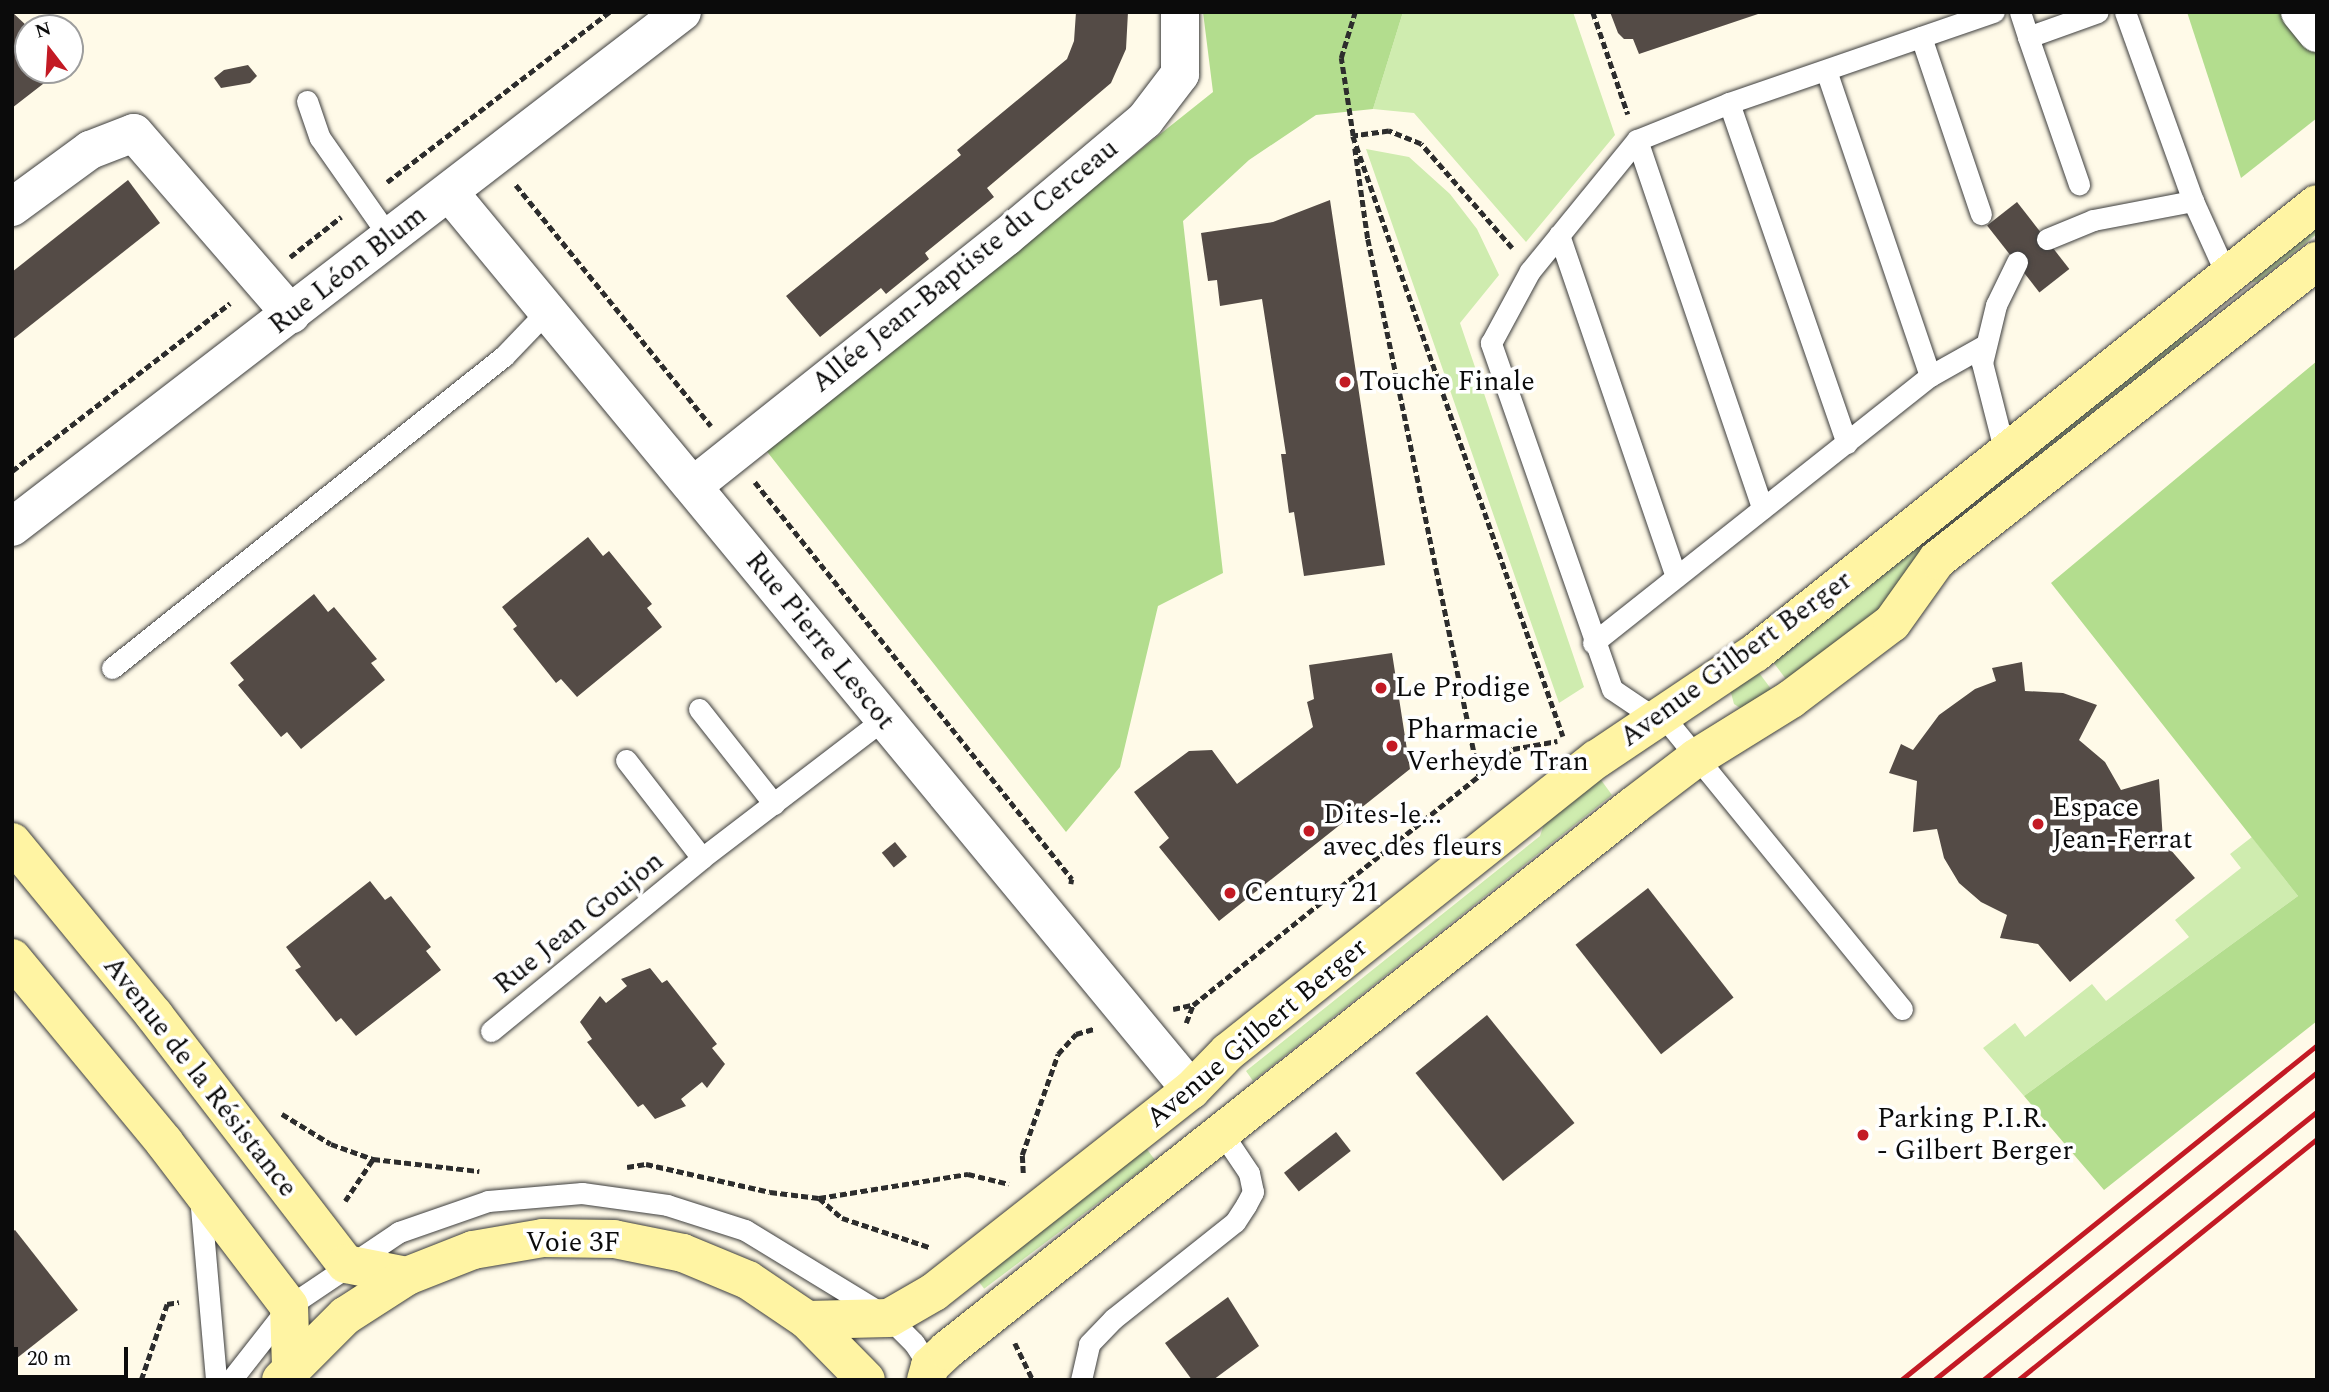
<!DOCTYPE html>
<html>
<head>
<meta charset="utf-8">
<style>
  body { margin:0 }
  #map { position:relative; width:2329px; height:1392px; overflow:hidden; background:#fffae8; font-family:Spectral,serif }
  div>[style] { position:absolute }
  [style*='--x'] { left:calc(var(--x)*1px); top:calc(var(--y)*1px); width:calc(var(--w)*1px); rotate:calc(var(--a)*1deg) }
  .green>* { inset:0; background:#cfecaf; transform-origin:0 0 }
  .forest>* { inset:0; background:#b3dd8e }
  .building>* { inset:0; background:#544b46; transform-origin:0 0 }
  .path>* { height:4.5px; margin-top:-2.25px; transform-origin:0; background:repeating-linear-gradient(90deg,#2d2d2d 0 7px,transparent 0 10.5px) }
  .roads { filter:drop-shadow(0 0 2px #3e3e3e) drop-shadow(0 0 2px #3e3e3e) }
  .lane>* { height:21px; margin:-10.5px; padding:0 10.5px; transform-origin:10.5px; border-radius:10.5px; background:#fff }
  .street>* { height:38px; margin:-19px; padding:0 19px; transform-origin:19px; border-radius:19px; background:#fff }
  .secondary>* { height:38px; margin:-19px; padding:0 19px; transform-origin:19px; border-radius:19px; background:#fff4a3 }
  .rail>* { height:5px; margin:-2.5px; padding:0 2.5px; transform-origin:2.5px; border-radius:2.5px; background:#c31a24 }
  .dots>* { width:19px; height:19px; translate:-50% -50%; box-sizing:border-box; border:4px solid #fff; border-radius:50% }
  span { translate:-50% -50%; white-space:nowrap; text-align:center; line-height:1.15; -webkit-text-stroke:7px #fff; paint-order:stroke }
  .street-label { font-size:28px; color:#0b0b0b }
  .poi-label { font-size:28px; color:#0b0b0b }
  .left { translate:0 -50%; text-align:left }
  .frame { position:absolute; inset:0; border:14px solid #0b0b0b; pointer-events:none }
  .north { position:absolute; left:14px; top:14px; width:70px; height:70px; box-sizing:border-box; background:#fff; border:2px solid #9d9d9d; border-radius:50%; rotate:343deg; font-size:19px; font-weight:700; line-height:28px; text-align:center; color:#0b0b0b }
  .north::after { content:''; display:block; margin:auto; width:24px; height:32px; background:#c31a24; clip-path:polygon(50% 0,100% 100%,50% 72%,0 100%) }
  .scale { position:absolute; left:14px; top:1347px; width:114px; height:32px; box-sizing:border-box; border:4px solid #0b0b0b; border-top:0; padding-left:9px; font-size:21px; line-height:24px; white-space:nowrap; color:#0b0b0b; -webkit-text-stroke:5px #fff; paint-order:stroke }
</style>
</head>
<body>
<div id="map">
  <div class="green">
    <div style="clip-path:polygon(1403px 12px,1573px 12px,1615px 135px,1526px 242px,1414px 113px,1373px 109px)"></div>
    <div style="clip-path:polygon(1366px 149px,1409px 157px,1450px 194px,1477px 229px,1499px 275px,1460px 323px,1584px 687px,1559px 703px)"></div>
    <div style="clip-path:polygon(2317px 218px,2317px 234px,2257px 282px,2247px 282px)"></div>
    <div style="clip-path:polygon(2186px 330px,2187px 338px,1931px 540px,1896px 602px,1791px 686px,1768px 655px)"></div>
    <div style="clip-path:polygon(1754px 666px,1777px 697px,1746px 712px,1734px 704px,1730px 689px)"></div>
    <div style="clip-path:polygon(1596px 773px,1612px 795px,1253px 1081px,1246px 1071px,1540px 836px,1548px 812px)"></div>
    <div style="clip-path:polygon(2252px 837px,2298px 896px,2024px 1096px,1983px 1048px,2015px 1023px,2025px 1037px,2092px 984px,2106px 1001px,2189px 937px,2175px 920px,2241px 868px,2230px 854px)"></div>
    <div style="left:1146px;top:1148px;width:15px;height:214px;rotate:53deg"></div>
  </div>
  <div class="forest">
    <div style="clip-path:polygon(1203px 12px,1403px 12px,1373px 109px,1316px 115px,1249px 160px,1183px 221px,1223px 573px,1158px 606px,1120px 767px,1066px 832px,765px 449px,1213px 92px)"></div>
    <div style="clip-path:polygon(2187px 12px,2317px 12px,2317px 118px,2241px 178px)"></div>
    <div style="clip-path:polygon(2317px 361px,2317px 1021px,2104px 1190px,2024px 1096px,2298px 896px,2051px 583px)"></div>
  </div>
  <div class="building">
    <div style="clip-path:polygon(12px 12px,28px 27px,28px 70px,61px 70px,12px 108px)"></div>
    <div style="clip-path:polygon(1076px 12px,1128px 12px,1126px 49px,1111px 83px,987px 188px,994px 197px,925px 253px,929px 259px,886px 294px,881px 288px,820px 337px,786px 296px,961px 155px,957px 150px,1067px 59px,1074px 41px)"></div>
    <div style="clip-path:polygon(1610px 12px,1761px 12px,1761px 13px,1639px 54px,1633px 39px,1624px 39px,1618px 33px)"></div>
    <div style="clip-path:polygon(248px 65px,257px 76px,250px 83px,221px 88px,214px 78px,224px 70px)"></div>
    <div style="clip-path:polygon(128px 180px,160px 223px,12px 340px,12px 272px)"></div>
    <div style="clip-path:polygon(1330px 200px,1385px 565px,1304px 576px,1294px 512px,1289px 513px,1281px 454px,1286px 454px,1262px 299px,1220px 306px,1217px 280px,1208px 281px,1201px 233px,1273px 222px)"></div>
    <div style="left:2017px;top:202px;width:85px;height:38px;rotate:52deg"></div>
    <div style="clip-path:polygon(588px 537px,603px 556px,609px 551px,652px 604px,647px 608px,662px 627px,577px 697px,561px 679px,556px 683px,513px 629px,517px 626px,502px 607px)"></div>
    <div style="clip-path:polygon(314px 594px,328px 612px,334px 607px,377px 659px,371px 663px,385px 680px,301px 749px,287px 732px,281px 737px,238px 685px,244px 680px,230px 663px)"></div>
    <div style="clip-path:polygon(1392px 653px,1410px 769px,1219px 921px,1159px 847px,1169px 838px,1134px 792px,1189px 751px,1212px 750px,1237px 784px,1313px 727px,1307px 702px,1314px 699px,1309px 665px)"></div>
    <div style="clip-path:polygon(2022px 662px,2025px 691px,2063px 693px,2097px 705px,2079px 740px,2105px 762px,2121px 790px,2159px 779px,2163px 841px,2195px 878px,2070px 982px,2038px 944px,2000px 938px,2007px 915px,1981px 902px,1959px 883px,1944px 858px,1937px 829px,1913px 832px,1917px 781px,1889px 773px,1901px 744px,1913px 750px,1939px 715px,1975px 689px,1996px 681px,1992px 668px)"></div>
    <div style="left:895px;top:842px;width:19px;height:17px;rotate:51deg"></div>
    <div style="clip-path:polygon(370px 881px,385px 900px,391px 896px,431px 947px,426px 951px,441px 970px,356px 1036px,341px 1018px,336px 1022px,295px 970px,301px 967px,286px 947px)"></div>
    <div style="left:1648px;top:888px;width:139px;height:92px;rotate:52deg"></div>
    <div style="clip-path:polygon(650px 968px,662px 983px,667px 980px,717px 1044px,712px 1048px,725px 1064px,707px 1088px,702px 1082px,681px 1099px,686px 1106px,655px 1119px,643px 1104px,638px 1107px,587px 1042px,592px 1039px,580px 1022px,600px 996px,606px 1003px,627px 986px,621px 979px)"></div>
    <div style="left:1487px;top:1015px;width:139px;height:92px;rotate:51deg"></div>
    <div style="left:1336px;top:1132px;width:24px;height:66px;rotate:52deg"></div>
    <div style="clip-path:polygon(15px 1230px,78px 1310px,12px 1362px,12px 1232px)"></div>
    <div style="clip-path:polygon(1228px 1297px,1259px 1346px,1213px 1380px,1192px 1380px,1165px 1343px)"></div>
  </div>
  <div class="path">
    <div style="--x:1593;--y:12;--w:108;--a:71.1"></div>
    <div style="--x:1353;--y:136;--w:79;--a:-98.7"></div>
    <div style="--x:1341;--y:58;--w:48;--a:-73.1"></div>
    <div style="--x:1355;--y:148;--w:92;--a:81.9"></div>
    <div style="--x:1368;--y:239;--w:548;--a:78.32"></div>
    <div style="--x:387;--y:182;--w:280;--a:-37.4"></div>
    <div style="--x:516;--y:185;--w:310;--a:51"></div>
    <div style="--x:1512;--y:248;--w:138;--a:-131.2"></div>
    <div style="--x:1421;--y:144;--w:35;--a:-158"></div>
    <div style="--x:1389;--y:131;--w:36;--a:172"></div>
    <div style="--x:1353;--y:136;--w:636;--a:70.71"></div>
    <div style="--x:290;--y:257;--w:65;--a:-38.1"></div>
    <div style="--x:12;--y:471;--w:275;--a:-37.6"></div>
    <div style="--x:755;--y:482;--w:508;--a:51.39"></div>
    <div style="--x:1072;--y:879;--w:5;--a:101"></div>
    <div style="--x:1173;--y:1009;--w:19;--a:-12"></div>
    <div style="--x:1186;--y:1023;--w:19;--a:-69"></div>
    <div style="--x:1193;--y:1005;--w:410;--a:-38.7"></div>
    <div style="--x:1513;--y:749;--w:45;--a:-10.3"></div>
    <div style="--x:282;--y:1114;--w:57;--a:31.5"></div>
    <div style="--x:331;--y:1144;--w:45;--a:19.7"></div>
    <div style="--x:373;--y:1159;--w:107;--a:6.5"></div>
    <div style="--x:627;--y:1167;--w:19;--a:-9"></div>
    <div style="--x:646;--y:1164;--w:127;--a:12.7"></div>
    <div style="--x:770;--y:1192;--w:49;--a:7"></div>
    <div style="--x:819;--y:1198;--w:151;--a:-9.2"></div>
    <div style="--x:968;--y:1174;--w:42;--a:13.7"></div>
    <div style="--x:1023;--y:1173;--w:18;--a:-93"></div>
    <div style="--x:1022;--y:1155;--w:107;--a:-70.4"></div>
    <div style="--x:1058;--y:1054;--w:27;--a:-48"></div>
    <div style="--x:1076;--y:1034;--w:19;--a:-16"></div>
    <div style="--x:819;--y:1198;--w:30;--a:41"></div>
    <div style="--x:842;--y:1218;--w:92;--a:18.4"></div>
    <div style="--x:345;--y:1201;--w:50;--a:-56.3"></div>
    <div style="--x:1015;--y:1343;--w:41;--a:64.1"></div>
    <div style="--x:141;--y:1380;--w:80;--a:-71.1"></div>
    <div style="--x:167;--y:1304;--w:12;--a:-9"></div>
  </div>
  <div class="roads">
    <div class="lane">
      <div style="--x:2020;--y:12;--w:26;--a:72"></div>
      <div style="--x:2028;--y:37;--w:74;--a:-19.7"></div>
      <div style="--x:2125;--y:12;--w:201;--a:70.2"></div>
      <div style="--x:2193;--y:201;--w:82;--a:65.6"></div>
      <div style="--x:1921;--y:37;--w:187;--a:71.3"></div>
      <div style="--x:2028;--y:37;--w:156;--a:70.9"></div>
      <div style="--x:307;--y:101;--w:39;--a:71"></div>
      <div style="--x:320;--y:138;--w:122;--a:55"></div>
      <div style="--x:1729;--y:103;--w:360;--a:70.9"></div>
      <div style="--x:1637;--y:140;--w:389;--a:71.2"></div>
      <div style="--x:1559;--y:235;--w:361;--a:71.1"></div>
      <div style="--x:2047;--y:239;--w:50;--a:-22.4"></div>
      <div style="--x:2093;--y:220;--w:102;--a:-10.8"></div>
      <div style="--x:1930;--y:376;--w:63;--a:-29.4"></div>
      <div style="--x:2005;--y:453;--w:93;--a:-104.3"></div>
      <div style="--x:1982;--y:363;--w:60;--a:-76.4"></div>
      <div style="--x:1996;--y:305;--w:48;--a:-64"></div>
      <div style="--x:1593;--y:643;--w:430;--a:-38.4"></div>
      <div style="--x:1930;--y:376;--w:322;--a:-108.8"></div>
      <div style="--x:112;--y:668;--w:501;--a:-38.52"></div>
      <div style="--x:504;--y:356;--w:64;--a:-46.3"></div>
      <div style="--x:699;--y:709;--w:121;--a:51.7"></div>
      <div style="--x:626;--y:760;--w:124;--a:52.2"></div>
      <div style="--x:1902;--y:1009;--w:377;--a:-129.2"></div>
      <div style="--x:1664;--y:717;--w:22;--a:-162"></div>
      <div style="--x:1643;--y:710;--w:37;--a:-146"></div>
      <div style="--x:1612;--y:689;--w:367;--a:-109.3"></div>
      <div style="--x:1491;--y:343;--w:82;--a:-61.6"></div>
      <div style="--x:1530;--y:271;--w:169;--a:-50.8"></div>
      <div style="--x:1637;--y:140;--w:99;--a:-21.9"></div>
      <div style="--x:1729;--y:103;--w:280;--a:-19"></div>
      <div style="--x:491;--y:1031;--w:273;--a:-39.3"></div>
      <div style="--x:702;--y:858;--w:229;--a:-37.4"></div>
      <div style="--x:200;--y:1196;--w:185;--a:85"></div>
      <div style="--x:231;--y:1380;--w:94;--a:-51.9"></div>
      <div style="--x:289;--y:1306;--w:133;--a:-33.9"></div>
      <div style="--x:399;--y:1232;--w:94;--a:-19.2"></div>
      <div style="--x:488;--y:1201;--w:94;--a:-4.9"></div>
      <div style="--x:582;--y:1193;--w:86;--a:8"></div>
      <div style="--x:667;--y:1205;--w:82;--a:17.8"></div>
      <div style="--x:745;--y:1230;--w:169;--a:31.4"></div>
      <div style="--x:889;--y:1318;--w:35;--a:45"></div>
      <div style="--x:914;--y:1343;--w:35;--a:57"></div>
      <div style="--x:1081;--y:1380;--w:37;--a:-77"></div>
      <div style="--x:1089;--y:1344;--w:35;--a:-46"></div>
      <div style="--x:1113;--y:1319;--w:156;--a:-38.5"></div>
      <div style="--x:1235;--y:1222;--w:20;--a:-57"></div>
      <div style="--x:1246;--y:1205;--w:15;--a:-62"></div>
      <div style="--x:1253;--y:1192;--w:19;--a:-102"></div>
      <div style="--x:1249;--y:1173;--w:48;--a:-124"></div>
    </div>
    <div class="street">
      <div style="--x:2300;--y:12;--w:27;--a:51"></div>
      <div style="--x:449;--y:192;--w:1165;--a:50.43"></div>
      <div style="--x:12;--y:207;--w:97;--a:-36.2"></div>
      <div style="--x:90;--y:150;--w:47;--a:-21.1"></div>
      <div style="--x:134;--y:133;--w:240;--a:49.1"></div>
      <div style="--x:693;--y:486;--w:400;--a:-38.5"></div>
      <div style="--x:1006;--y:237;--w:182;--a:-40.1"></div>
      <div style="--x:1145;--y:120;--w:58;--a:-52.7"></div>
      <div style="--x:1180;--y:74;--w:62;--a:-90"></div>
      <div style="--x:12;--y:527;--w:845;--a:-37.55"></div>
    </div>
    <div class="secondary">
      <div style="--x:12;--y:842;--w:224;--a:50.6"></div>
      <div style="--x:154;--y:1015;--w:314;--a:52.4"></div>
      <div style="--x:346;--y:1264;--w:62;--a:11.1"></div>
      <div style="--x:12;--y:958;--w:239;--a:50.4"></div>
      <div style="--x:164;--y:1142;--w:206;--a:52.7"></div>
      <div style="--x:289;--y:1306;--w:60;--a:88.1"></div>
      <div style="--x:807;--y:1320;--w:82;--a:-1.4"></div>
      <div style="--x:889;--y:1318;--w:52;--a:-30"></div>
      <div style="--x:934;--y:1292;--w:327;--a:-38.2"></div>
      <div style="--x:1191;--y:1090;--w:53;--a:-45.8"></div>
      <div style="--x:1228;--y:1052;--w:471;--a:-38.5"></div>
      <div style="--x:1597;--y:759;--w:190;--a:-33.9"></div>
      <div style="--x:1755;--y:653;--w:719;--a:-38.62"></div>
      <div style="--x:281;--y:1380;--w:91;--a:-45"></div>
      <div style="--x:345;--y:1316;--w:74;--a:-32.8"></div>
      <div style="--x:407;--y:1276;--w:71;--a:-21.5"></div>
      <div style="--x:473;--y:1250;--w:71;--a:-9.7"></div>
      <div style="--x:543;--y:1238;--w:71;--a:0.8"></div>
      <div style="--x:614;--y:1239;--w:70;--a:11.5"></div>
      <div style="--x:683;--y:1253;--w:70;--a:22.6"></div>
      <div style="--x:748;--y:1280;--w:71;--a:34.1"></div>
      <div style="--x:807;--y:1320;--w:84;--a:45.5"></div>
      <div style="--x:926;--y:1380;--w:15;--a:-74"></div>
      <div style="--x:930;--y:1366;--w:23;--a:-43"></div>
      <div style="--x:947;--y:1350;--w:876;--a:-38.41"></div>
      <div style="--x:1633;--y:806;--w:79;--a:-37.3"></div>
      <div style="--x:1696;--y:758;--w:112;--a:-31.8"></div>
      <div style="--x:1791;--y:699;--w:126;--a:-37"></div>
      <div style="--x:1892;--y:623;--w:77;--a:-54.5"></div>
      <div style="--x:1937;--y:560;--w:484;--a:-38.2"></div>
    </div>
  </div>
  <div class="rail">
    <div style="--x:1901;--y:1380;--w:534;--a:-38.84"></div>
    <div style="--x:1934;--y:1380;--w:491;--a:-38.8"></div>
    <div style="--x:1983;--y:1380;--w:429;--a:-38.8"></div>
    <div style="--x:2018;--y:1380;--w:384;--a:-38.9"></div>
  </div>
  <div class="dots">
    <div style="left:1345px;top:382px;background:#c31a24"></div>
    <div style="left:1381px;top:688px;background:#c31a24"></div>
    <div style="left:1392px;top:746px;background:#c31a24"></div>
    <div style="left:2038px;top:824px;background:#c31a24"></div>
    <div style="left:1309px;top:831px;background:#c31a24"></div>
    <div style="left:1230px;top:893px;background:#c31a24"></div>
    <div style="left:1863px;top:1135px;background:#c31a24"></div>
  </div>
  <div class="street-label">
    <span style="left:965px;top:266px;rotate:-39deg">Allée Jean-Baptiste du Cerceau</span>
    <span style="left:348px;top:270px;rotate:-38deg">Rue Léon Blum</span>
    <span style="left:820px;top:641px;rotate:51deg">Rue Pierre Lescot</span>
    <span style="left:1736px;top:659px;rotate:-36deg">Avenue Gilbert Berger</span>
    <span style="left:579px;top:923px;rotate:-39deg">Rue Jean Goujon</span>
    <span style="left:1257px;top:1033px;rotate:-40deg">Avenue Gilbert Berger</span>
    <span style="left:200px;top:1077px;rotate:52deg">Avenue de la Résistance</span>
    <span style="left:573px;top:1243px">Voie 3F</span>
  </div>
  <div class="poi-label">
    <span class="left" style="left:1359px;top:382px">Touche Finale</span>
    <span class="left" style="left:1395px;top:688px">Le Prodige</span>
    <span class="left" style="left:1406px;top:746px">Pharmacie<br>Verheyde Tran</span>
    <span class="left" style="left:2052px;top:824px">Espace<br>Jean-Ferrat</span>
    <span class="left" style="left:1323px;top:831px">Dites-le...<br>avec des fleurs</span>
    <span class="left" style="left:1244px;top:893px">Century 21</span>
    <span class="left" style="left:1877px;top:1135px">Parking P.I.R.<br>- Gilbert Berger</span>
  </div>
  <div class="frame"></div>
  <div class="north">N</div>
  <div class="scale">20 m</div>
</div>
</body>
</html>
